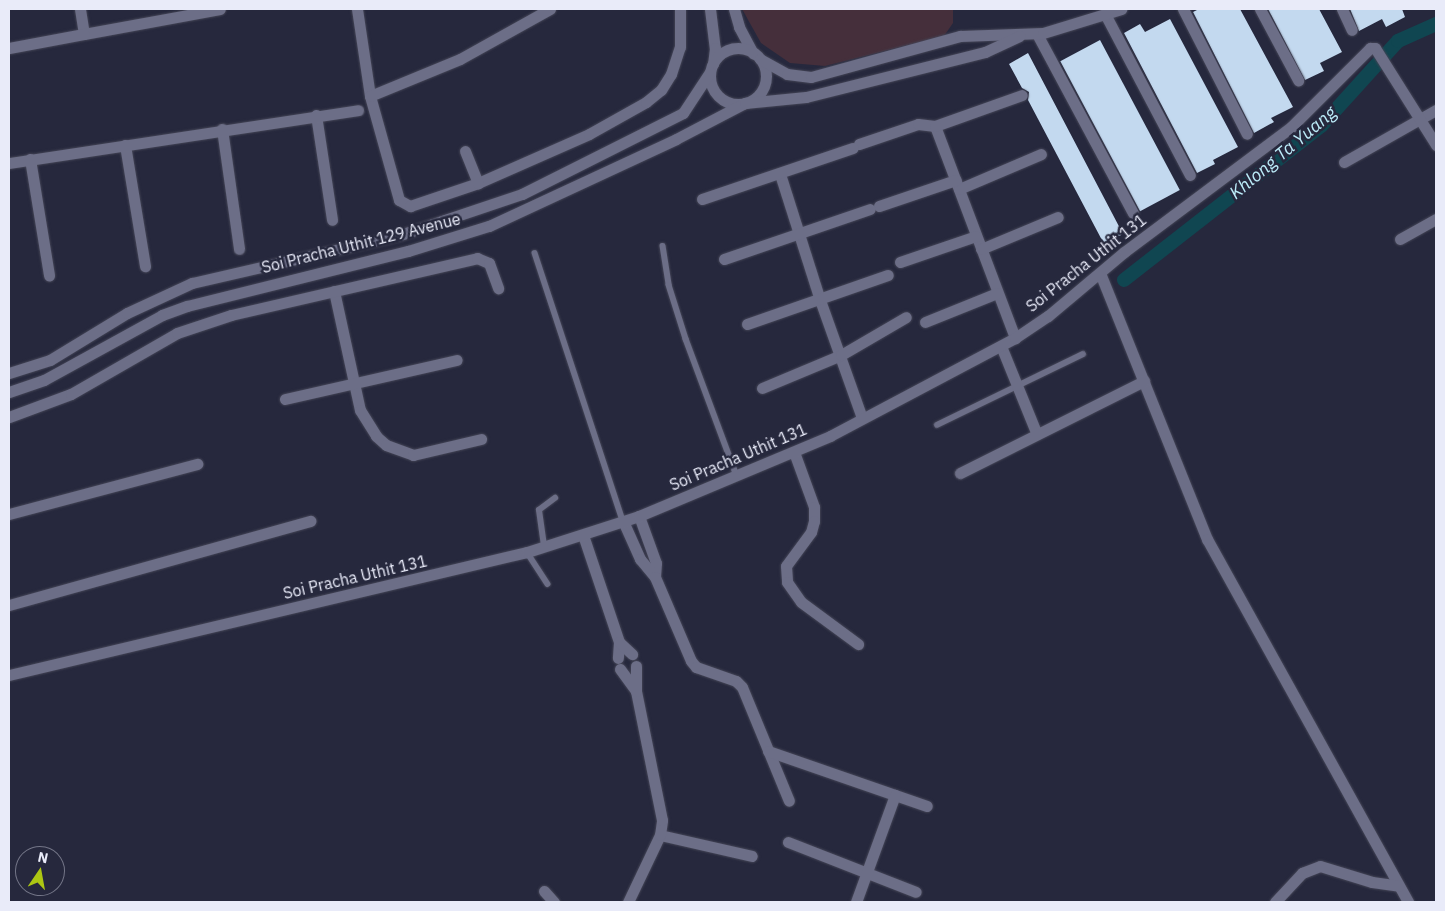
<!DOCTYPE html>
<html>
<head>
<meta charset="utf-8">
<style>
  body { margin:0 }
  #map { position:relative; width:1445px; height:911px; overflow:hidden; background:#26283d; font-family:"IBM Plex Sans",sans-serif }
  div>[style] { position:absolute }
  [style*='--x'] { left:calc(var(--x)*1px); top:calc(var(--y)*1px); width:calc(var(--w)*1px); rotate:calc(var(--a)*1deg) }
  .green>* { inset:0; background:#452f3b }
  .canal>* { height:14px; margin:-7px; padding:0 7px; transform-origin:7px; border-radius:7px; background:#104651 }
  .building>* { inset:0; background:#c3d9ef; transform-origin:0 0 }
  .roads { filter:drop-shadow(0 0 1px #444556) drop-shadow(0 0 1px #444556) }
  .service>* { height:5.5px; margin:-2.75px; padding:0 2.75px; transform-origin:2.75px; border-radius:2.75px; background:#6c6e87 }
  .minor>* { height:11px; margin:-5.5px; padding:0 5.5px; transform-origin:5.5px; border-radius:5.5px; background:#6c6e87 }
  .minor>.ring { margin:-5.5px; padding:0; box-sizing:content-box; background:none; border:11px solid #6c6e87; border-radius:50% }
  span { translate:-50% -50%; white-space:nowrap; text-align:center; line-height:1.15; -webkit-text-stroke:5px #26283d; paint-order:stroke }
  .street-label { font-size:16px; color:#e9ebf9 }
  .water-label { font-size:18px; color:#bcecf9; font-style:italic }
  .frame { position:absolute; inset:0; border:10px solid #e9ebf9; pointer-events:none }
  .north { position:absolute; left:15px; top:846px; width:50px; height:50px; box-sizing:border-box; background:#26283d; border:1px solid #747688; border-radius:50%; rotate:12deg; font-size:14px; font-weight:700; line-height:20px; text-align:center; color:#e9ebf9 }
  .north::after { content:''; display:block; margin:auto; width:18px; height:22px; background:#acc613; clip-path:polygon(50% 0,100% 100%,50% 72%,0 100%) }
</style>
</head>
<body>
<div id="map">
  <div class="green">
    <div style="clip-path:polygon(742px 9px,953px 9px,953px 23px,944px 36px,825px 66px,790px 63px,761px 43px)"></div>
  </div>
  <div class="canal">
    <div style="--x:1124;--y:280;--w:250;--a:-38"></div>
    <div style="--x:1321;--y:126;--w:115;--a:-47.8"></div>
    <div style="--x:1398;--y:41;--w:42;--a:-24.1"></div>
  </div>
  <div class="building">
    <div style="clip-path:polygon(1199px 9px,1240px 9px,1293px 107px,1271px 118px,1274px 122px,1254px 133px,1193px 12px)"></div>
    <div style="clip-path:polygon(1268px 9px,1319px 9px,1342px 52px,1320px 63px,1324px 71px,1305px 80px)"></div>
    <div style="clip-path:polygon(1350px 9px,1402px 9px,1405px 17px,1386px 27px,1382px 19px,1359px 31px)"></div>
    <div style="clip-path:polygon(1170px 19px,1238px 147px,1213px 160px,1215px 164px,1197px 173px,1124px 33px,1140px 24px,1145px 32px)"></div>
    <div style="left:1100px;top:40px;width:170px;height:45px;rotate:62deg"></div>
    <div style="clip-path:polygon(1028px 53px,1123px 234px,1104px 244px,1028px 100px,1029px 92px,1022px 88px,1009px 64px)"></div>
  </div>
  <div class="roads">
    <div class="service">
      <div style="--x:663;--y:246;--w:39;--a:81"></div>
      <div style="--x:669;--y:285;--w:57;--a:72.5"></div>
      <div style="--x:686;--y:339;--w:146;--a:69.6"></div>
      <div style="--x:535;--y:253;--w:282;--a:71.8"></div>
      <div style="--x:937;--y:425;--w:162;--a:-25.9"></div>
      <div style="--x:544;--y:546;--w:36;--a:-98"></div>
      <div style="--x:539;--y:510;--w:20;--a:-37"></div>
      <div style="--x:527;--y:552;--w:38;--a:57"></div>
    </div>
    <div class="minor">
      <div style="--x:80;--y:9;--w:25;--a:81"></div>
      <div style="--x:84;--y:34;--w:138;--a:-10.4"></div>
      <div style="--x:357;--y:9;--w:88;--a:81.5"></div>
      <div style="--x:370;--y:96;--w:108;--a:74.4"></div>
      <div style="--x:399;--y:200;--w:13;--a:29"></div>
      <div style="--x:410;--y:206;--w:72;--a:-18.7"></div>
      <div style="--x:478;--y:183;--w:121;--a:-23.8"></div>
      <div style="--x:589;--y:134;--w:65;--a:-29.3"></div>
      <div style="--x:646;--y:102;--w:19;--a:-39"></div>
      <div style="--x:661;--y:90;--w:19;--a:-58"></div>
      <div style="--x:671;--y:74;--w:28;--a:-72"></div>
      <div style="--x:680;--y:47;--w:38;--a:-90"></div>
      <div style="--x:710;--y:9;--w:39;--a:83"></div>
      <div style="--x:715;--y:48;--w:16;--a:97"></div>
      <div style="--x:734;--y:9;--w:19;--a:74"></div>
      <div style="--x:739;--y:27;--w:30;--a:62"></div>
      <div style="--x:1183;--y:9;--w:140;--a:62.9"></div>
      <div style="--x:1260;--y:9;--w:81;--a:61.8"></div>
      <div style="--x:1342;--y:9;--w:23;--a:65"></div>
      <div style="--x:1105;--y:14;--w:182;--a:62.2"></div>
      <div style="--x:1037;--y:34;--w:203;--a:61.8"></div>
      <div style="--x:9;--y:48;--w:76;--a:-10.6"></div>
      <div class="ring" style="left:710px;top:48px;width:45px;height:45px"></div>
      <div style="--x:760;--y:59;--w:31;--a:29"></div>
      <div style="--x:787;--y:74;--w:24;--a:7"></div>
      <div style="--x:811;--y:77;--w:155;--a:-15.4"></div>
      <div style="--x:960;--y:36;--w:83;--a:-2.1"></div>
      <div style="--x:1043;--y:33;--w:82;--a:-17.1"></div>
      <div style="--x:370;--y:96;--w:97;--a:-22.3"></div>
      <div style="--x:460;--y:59;--w:103;--a:-29.1"></div>
      <div style="--x:316;--y:115;--w:106;--a:81.3"></div>
      <div style="--x:935;--y:126;--w:227;--a:69.3"></div>
      <div style="--x:222;--y:129;--w:121;--a:81.9"></div>
      <div style="--x:859;--y:144;--w:62;--a:-18.7"></div>
      <div style="--x:918;--y:124;--w:17;--a:7"></div>
      <div style="--x:935;--y:126;--w:92;--a:-19.6"></div>
      <div style="--x:125;--y:145;--w:123;--a:80.6"></div>
      <div style="--x:465;--y:151;--w:35;--a:68"></div>
      <div style="--x:30;--y:159;--w:118;--a:80.7"></div>
      <div style="--x:1344;--y:162;--w:106;--a:-29.5"></div>
      <div style="--x:9;--y:163;--w:353;--a:-8.6"></div>
      <div style="--x:780;--y:174;--w:132;--a:72.4"></div>
      <div style="--x:820;--y:300;--w:125;--a:70.4"></div>
      <div style="--x:959;--y:189;--w:89;--a:-23.1"></div>
      <div style="--x:702;--y:199;--w:159;--a:-18.7"></div>
      <div style="--x:879;--y:206;--w:81;--a:-18.7"></div>
      <div style="--x:1400;--y:239;--w:41;--a:-29.1"></div>
      <div style="--x:981;--y:249;--w:83;--a:-22.6"></div>
      <div style="--x:724;--y:259;--w:154;--a:-18.9"></div>
      <div style="--x:900;--y:262;--w:80;--a:-18.9"></div>
      <div style="--x:1100;--y:273;--w:287;--a:68.1"></div>
      <div style="--x:1207;--y:539;--w:415;--a:61"></div>
      <div style="--x:334;--y:291;--w:122;--a:77.7"></div>
      <div style="--x:360;--y:410;--w:31;--a:58"></div>
      <div style="--x:376;--y:436;--w:13;--a:42"></div>
      <div style="--x:386;--y:445;--w:29;--a:20"></div>
      <div style="--x:413;--y:455;--w:70;--a:-13.2"></div>
      <div style="--x:925;--y:322;--w:78;--a:-21.9"></div>
      <div style="--x:747;--y:324;--w:149;--a:-19.2"></div>
      <div style="--x:1001;--y:346;--w:93;--a:67.9"></div>
      <div style="--x:9;--y:373;--w:43;--a:-17.6"></div>
      <div style="--x:50;--y:360;--w:90;--a:-31.4"></div>
      <div style="--x:127;--y:313;--w:72;--a:-24.8"></div>
      <div style="--x:192;--y:283;--w:213;--a:-13"></div>
      <div style="--x:400;--y:235;--w:129;--a:-18.6"></div>
      <div style="--x:522;--y:194;--w:180;--a:-26.7"></div>
      <div style="--x:683;--y:113;--w:49;--a:-56.6"></div>
      <div style="--x:762;--y:388;--w:86;--a:-22.7"></div>
      <div style="--x:841;--y:355;--w:75;--a:-30.3"></div>
      <div style="--x:9;--y:392;--w:37;--a:-19"></div>
      <div style="--x:44;--y:380;--w:135;--a:-28.8"></div>
      <div style="--x:162;--y:315;--w:27;--a:-20"></div>
      <div style="--x:187;--y:306;--w:228;--a:-14"></div>
      <div style="--x:408;--y:251;--w:85;--a:-17.2"></div>
      <div style="--x:489;--y:226;--w:206;--a:-24.9"></div>
      <div style="--x:676;--y:139;--w:78;--a:-27.6"></div>
      <div style="--x:745;--y:103;--w:61;--a:-5.6"></div>
      <div style="--x:806;--y:97;--w:185;--a:-14.1"></div>
      <div style="--x:985;--y:52;--w:38;--a:-25"></div>
      <div style="--x:285;--y:399;--w:176;--a:-12.8"></div>
      <div style="--x:9;--y:417;--w:66;--a:-20.4"></div>
      <div style="--x:71;--y:394;--w:122;--a:-29.9"></div>
      <div style="--x:177;--y:333;--w:57;--a:-18.4"></div>
      <div style="--x:231;--y:315;--w:253;--a:-13"></div>
      <div style="--x:477;--y:258;--w:13;--a:23"></div>
      <div style="--x:489;--y:263;--w:27;--a:70"></div>
      <div style="--x:794;--y:452;--w:59;--a:70"></div>
      <div style="--x:814;--y:507;--w:14;--a:90"></div>
      <div style="--x:814;--y:521;--w:11;--a:105"></div>
      <div style="--x:811;--y:532;--w:42;--a:126.3"></div>
      <div style="--x:786;--y:566;--w:16;--a:86"></div>
      <div style="--x:787;--y:582;--w:24;--a:55"></div>
      <div style="--x:801;--y:602;--w:71;--a:36.4"></div>
      <div style="--x:960;--y:473;--w:206;--a:-26.6"></div>
      <div style="--x:9;--y:514;--w:195;--a:-14.9"></div>
      <div style="--x:639;--y:516;--w:50;--a:70.1"></div>
      <div style="--x:656;--y:563;--w:14;--a:94"></div>
      <div style="--x:623;--y:521;--w:42;--a:65.9"></div>
      <div style="--x:640;--y:559;--w:23;--a:50"></div>
      <div style="--x:655;--y:577;--w:91;--a:66.8"></div>
      <div style="--x:691;--y:661;--w:8;--a:50"></div>
      <div style="--x:696;--y:667;--w:42;--a:19.3"></div>
      <div style="--x:736;--y:681;--w:8;--a:45"></div>
      <div style="--x:742;--y:687;--w:123;--a:67.6"></div>
      <div style="--x:583;--y:535;--w:113;--a:71.4"></div>
      <div style="--x:619;--y:642;--w:16;--a:94"></div>
      <div style="--x:9;--y:605;--w:313;--a:-15.6"></div>
      <div style="--x:619;--y:642;--w:18;--a:43"></div>
      <div style="--x:620;--y:669;--w:27;--a:54"></div>
      <div style="--x:9;--y:675;--w:532;--a:-13.36"></div>
      <div style="--x:527;--y:552;--w:118;--a:-17.8"></div>
      <div style="--x:639;--y:516;--w:207;--a:-22.7"></div>
      <div style="--x:830;--y:436;--w:209;--a:-27.9"></div>
      <div style="--x:1015;--y:338;--w:40;--a:-34"></div>
      <div style="--x:1048;--y:316;--w:99;--a:-40.1"></div>
      <div style="--x:1124;--y:252;--w:209;--a:-36.8"></div>
      <div style="--x:1291;--y:127;--w:112;--a:-45"></div>
      <div style="--x:1370;--y:48;--w:5;--a:0"></div>
      <div style="--x:1375;--y:48;--w:115;--a:57.8"></div>
      <div style="--x:768;--y:751;--w:168;--a:19.1"></div>
      <div style="--x:660;--y:835;--w:94;--a:12.9"></div>
      <div style="--x:788;--y:842;--w:137;--a:21.3"></div>
      <div style="--x:544;--y:891;--w:15;--a:48"></div>
      <div style="--x:628;--y:902;--w:74;--a:-64.5"></div>
      <div style="--x:660;--y:835;--w:15;--a:-82"></div>
      <div style="--x:662;--y:820;--w:132;--a:-101.4"></div>
      <div style="--x:636;--y:691;--w:25;--a:-90"></div>
      <div style="--x:856;--y:902;--w:114;--a:-70"></div>
      <div style="--x:1275;--y:902;--w:40;--a:-47"></div>
      <div style="--x:1302;--y:873;--w:19;--a:-21"></div>
      <div style="--x:1320;--y:866;--w:54;--a:17.1"></div>
      <div style="--x:1372;--y:882;--w:27;--a:8"></div>
    </div>
  </div>
  <div class="street-label">
    <span style="left:361px;top:243px;rotate:-14deg">Soi Pracha Uthit 129 Avenue</span>
    <span style="left:1086px;top:263px;rotate:-38deg">Soi Pracha Uthit 131</span>
    <span style="left:738px;top:457px;rotate:-23deg">Soi Pracha Uthit 131</span>
    <span style="left:355px;top:577px;rotate:-13deg">Soi Pracha Uthit 131</span>
  </div>
  <div class="water-label">
    <span style="left:1283px;top:153px;rotate:-40deg">Khlong Ta Yuang</span>
  </div>
  <div class="frame"></div>
  <div class="north">N</div>
</div>
</body>
</html>
